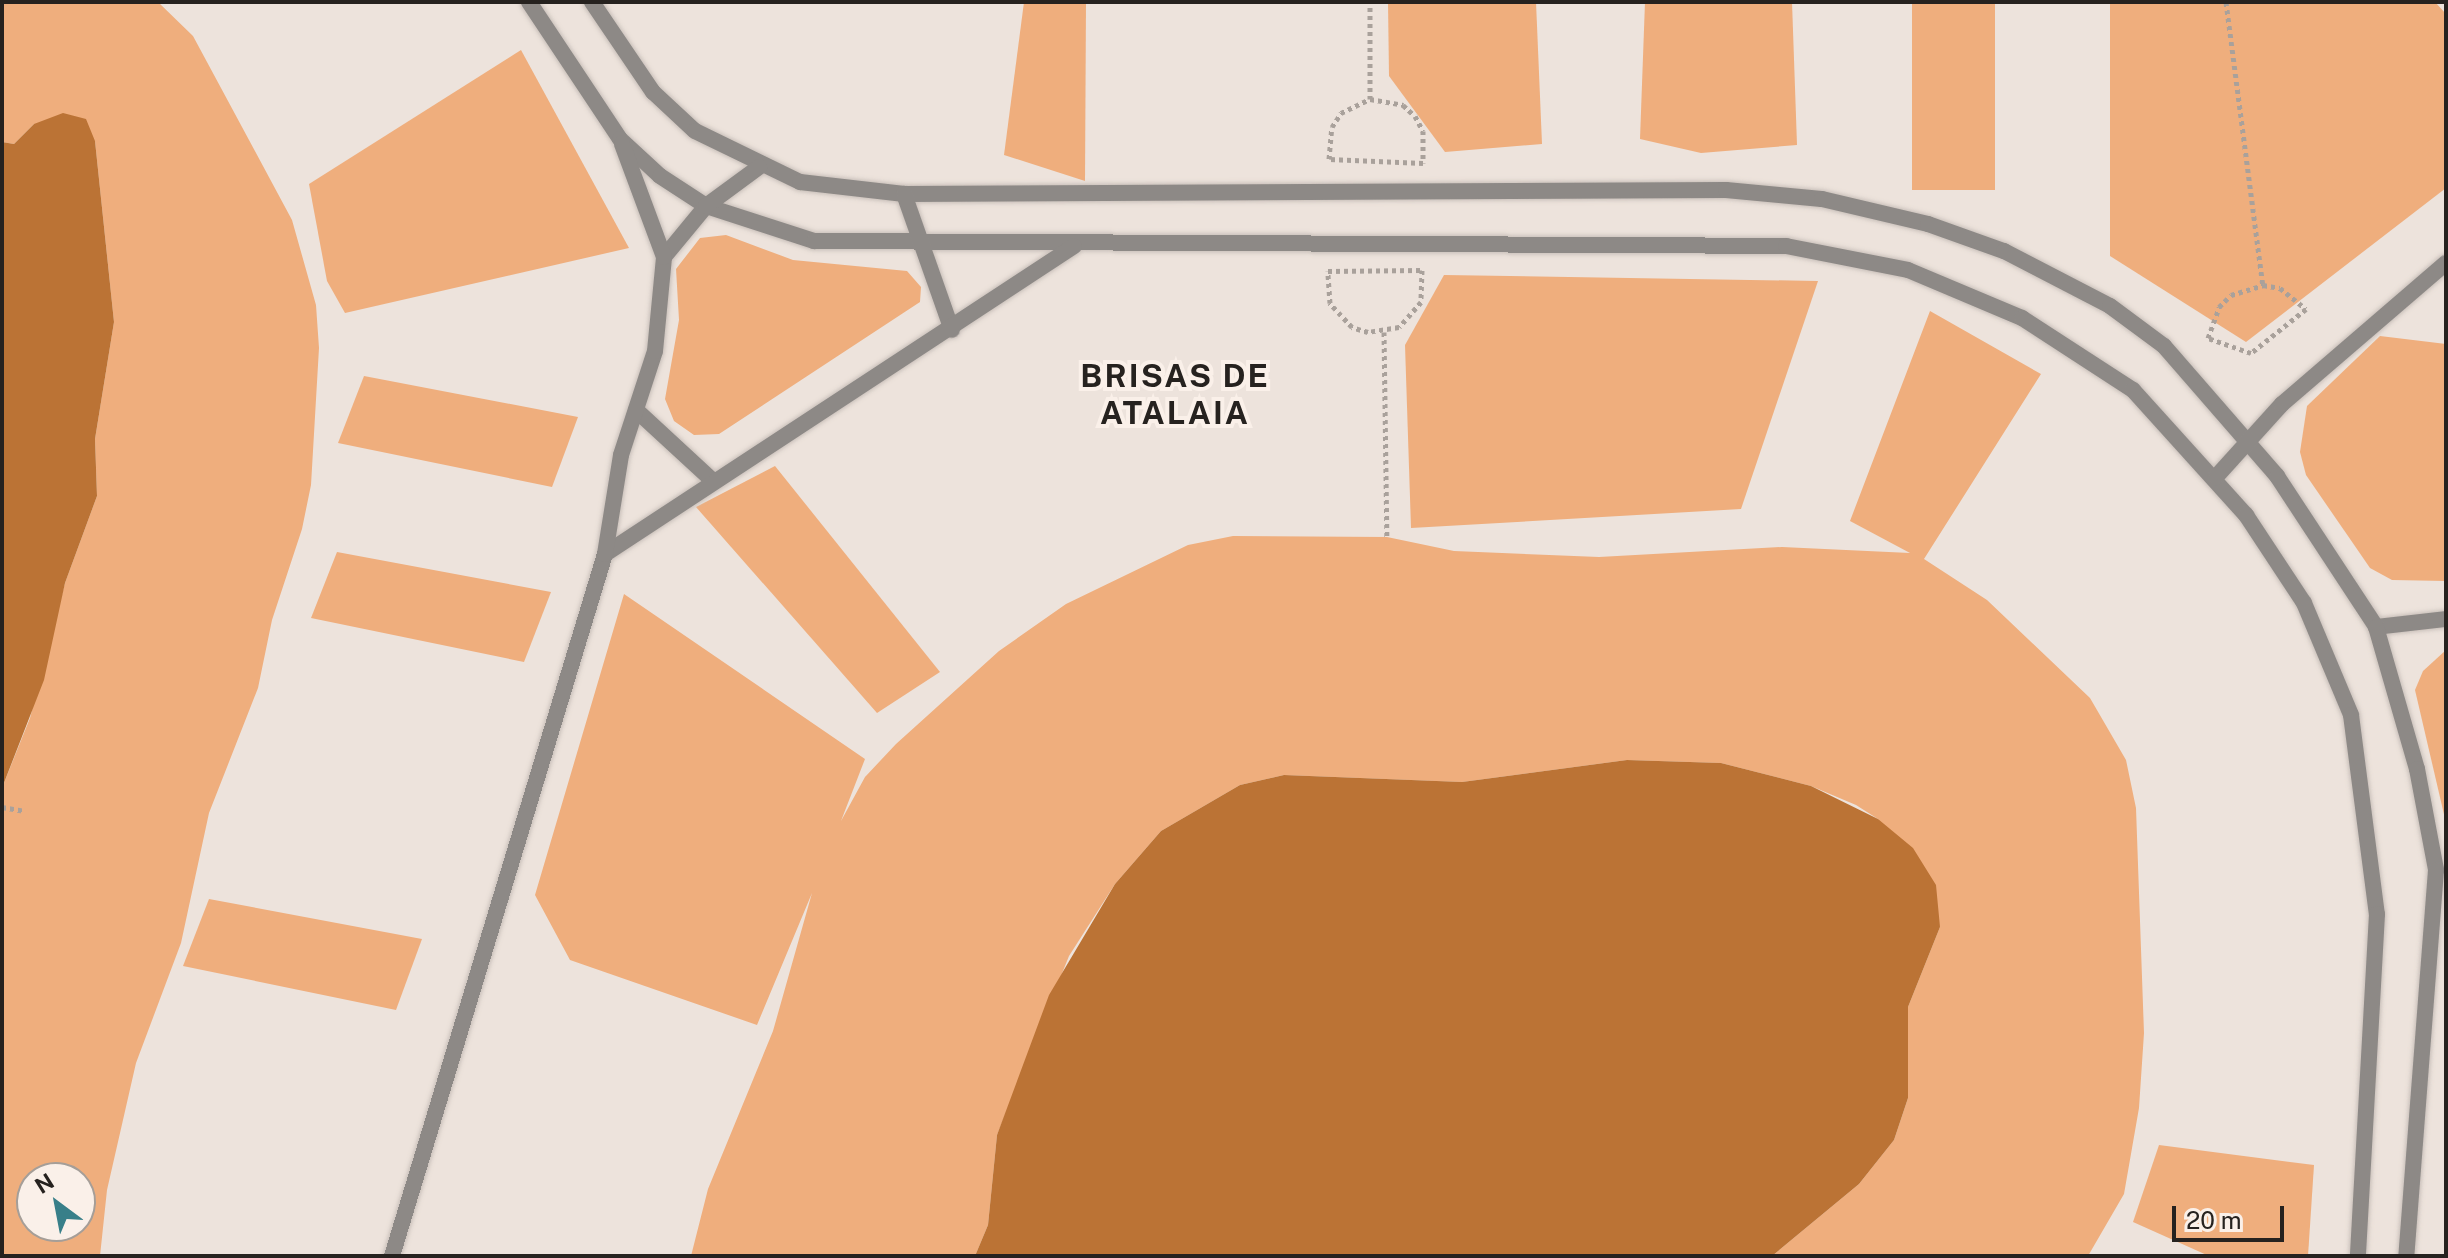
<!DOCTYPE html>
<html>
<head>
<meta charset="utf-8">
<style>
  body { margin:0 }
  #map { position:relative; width:2448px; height:1258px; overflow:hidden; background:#ede3dc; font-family:"Public Sans",sans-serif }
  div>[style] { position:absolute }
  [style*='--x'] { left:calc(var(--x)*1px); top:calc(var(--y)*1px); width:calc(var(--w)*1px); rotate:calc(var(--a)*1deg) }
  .green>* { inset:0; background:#efae7d; transform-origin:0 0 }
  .water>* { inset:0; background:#bb7335 }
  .path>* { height:5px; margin-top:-2.5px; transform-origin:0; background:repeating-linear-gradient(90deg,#a9a19b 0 4px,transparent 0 8px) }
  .roads { filter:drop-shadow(0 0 2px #c9c0ba) drop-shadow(0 0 2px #c9c0ba) }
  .lane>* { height:16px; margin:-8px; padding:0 8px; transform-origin:8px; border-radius:8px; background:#8d8986 }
  .street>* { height:16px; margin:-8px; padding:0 8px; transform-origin:8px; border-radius:8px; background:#8d8986 }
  span { translate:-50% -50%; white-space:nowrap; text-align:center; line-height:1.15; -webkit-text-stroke:8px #faf0e9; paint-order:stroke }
  .district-label { font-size:32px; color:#26221f; font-weight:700; letter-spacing:2px }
  .frame { position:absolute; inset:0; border:4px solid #26221f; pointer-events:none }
  .north { position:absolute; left:16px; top:1162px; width:80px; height:80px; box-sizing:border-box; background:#faf0e9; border:2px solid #a59e98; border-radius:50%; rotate:328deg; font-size:22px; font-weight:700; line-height:32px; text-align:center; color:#26221f }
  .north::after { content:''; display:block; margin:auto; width:28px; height:36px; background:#387f89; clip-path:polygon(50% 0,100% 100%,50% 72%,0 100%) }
  .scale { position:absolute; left:2172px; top:1206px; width:112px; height:36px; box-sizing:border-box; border:4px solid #26221f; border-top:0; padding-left:10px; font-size:24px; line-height:28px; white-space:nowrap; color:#26221f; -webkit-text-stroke:6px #faf0e9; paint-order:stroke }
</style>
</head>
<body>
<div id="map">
  <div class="green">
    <div style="clip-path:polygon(evenodd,2px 2px,158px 2px,193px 36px,292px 220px,316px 305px,319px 348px,311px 485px,302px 529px,272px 620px,258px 688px,209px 813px,181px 943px,136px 1063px,107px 1190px,100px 1256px,2px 1256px,2px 788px,30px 718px,65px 583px,97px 496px,95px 439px,114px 322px,95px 141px,34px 124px,14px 144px,2px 142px,2px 2px,32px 1178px,80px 1178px,80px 1226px,32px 1226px,32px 1178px)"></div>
    <div style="clip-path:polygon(1024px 2px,1086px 2px,1085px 181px,1004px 155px)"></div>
    <div style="clip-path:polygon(1388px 2px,1536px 2px,1542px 144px,1445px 152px,1389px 76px)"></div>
    <div style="clip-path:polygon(1645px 2px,1792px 2px,1797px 145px,1701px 153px,1640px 139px)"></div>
    <div style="left:1912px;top:2px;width:83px;height:188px"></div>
    <div style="clip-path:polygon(2110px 2px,2435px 2px,2446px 14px,2446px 188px,2246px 342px,2110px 256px)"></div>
    <div style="clip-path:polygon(521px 50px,629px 248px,345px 313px,327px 281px,309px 184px)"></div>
    <div style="clip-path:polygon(726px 235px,793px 260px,907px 271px,921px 287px,920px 302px,719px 434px,694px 435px,674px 421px,665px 399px,679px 320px,676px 269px,700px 238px)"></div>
    <div style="clip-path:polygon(1444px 275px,1818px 281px,1741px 509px,1411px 528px,1405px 345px)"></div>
    <div style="clip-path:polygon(1930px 311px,2041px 374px,1924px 559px,1987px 600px,2090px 698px,2126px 760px,2136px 808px,2144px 1033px,2139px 1108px,2124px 1194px,2088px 1256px,1772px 1256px,1859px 1184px,1894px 1140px,1908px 1098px,1908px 1007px,1940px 927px,1878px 819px,1856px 805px,1811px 786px,1721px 763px,1627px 760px,1462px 782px,1284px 775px,1240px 785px,1161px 831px,1115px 884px,1069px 956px,997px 1135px,988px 1225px,975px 1256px,691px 1256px,708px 1189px,773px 1031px,812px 893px,757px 1025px,570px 960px,535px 895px,624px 594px,865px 759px,841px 821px,865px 777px,896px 744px,999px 651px,1066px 604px,1188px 545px,1233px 536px,1387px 537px,1454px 551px,1599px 557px,1782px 547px,1910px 553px,1850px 521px)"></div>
    <div style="clip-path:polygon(2380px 336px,2446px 344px,2446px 581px,2392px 580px,2370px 568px,2306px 475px,2300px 452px,2307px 406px)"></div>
    <div style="clip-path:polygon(364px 376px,578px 417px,552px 487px,338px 443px)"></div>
    <div style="clip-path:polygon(775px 466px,940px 672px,877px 713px,696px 507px)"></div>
    <div style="clip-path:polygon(337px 552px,551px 592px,524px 662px,311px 618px)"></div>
    <div style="clip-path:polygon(2446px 650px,2446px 823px,2415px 690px,2423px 671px)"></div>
    <div style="clip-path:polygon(209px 899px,422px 939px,396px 1010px,183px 966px)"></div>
    <div style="clip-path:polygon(2159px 1145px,2314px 1165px,2308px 1256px,2209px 1256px,2133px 1222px)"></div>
  </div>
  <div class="water">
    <div style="clip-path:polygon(63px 113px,86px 119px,95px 141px,114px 322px,95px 439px,97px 496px,65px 583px,44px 680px,2px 788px,2px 142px,14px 144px,34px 124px)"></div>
    <div style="clip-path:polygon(1627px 760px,1721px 763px,1811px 786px,1878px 819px,1913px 848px,1936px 885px,1940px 927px,1908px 1007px,1908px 1098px,1894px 1140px,1859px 1184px,1772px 1256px,975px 1256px,988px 1225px,997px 1135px,1049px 995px,1115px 884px,1161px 831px,1240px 785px,1284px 775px,1462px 782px)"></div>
  </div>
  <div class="path">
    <div style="--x:2226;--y:2;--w:285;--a:82.6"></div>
    <div style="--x:1370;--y:99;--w:34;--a:10"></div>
    <div style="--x:1403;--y:105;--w:16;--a:43"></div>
    <div style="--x:1415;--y:116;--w:17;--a:62"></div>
    <div style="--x:1423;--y:131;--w:32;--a:90"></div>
    <div style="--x:1423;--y:163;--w:94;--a:-177.6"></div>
    <div style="--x:1329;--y:159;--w:32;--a:-85"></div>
    <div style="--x:1332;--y:127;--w:17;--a:-57"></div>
    <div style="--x:1341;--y:113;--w:32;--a:-26"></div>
    <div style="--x:1370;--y:99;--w:97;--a:-90"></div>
    <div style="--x:1422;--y:270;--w:32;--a:92"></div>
    <div style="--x:1421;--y:302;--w:33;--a:131"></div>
    <div style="--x:1399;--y:327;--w:31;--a:171"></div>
    <div style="--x:1368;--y:332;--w:17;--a:-163"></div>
    <div style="--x:1352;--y:327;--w:33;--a:-133"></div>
    <div style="--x:1330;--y:303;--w:32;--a:-94"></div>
    <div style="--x:1328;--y:271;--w:94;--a:-0.6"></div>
    <div style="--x:2263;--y:285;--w:17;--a:10"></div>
    <div style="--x:2280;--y:288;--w:33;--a:39"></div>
    <div style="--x:2306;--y:309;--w:70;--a:141.3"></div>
    <div style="--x:2251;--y:353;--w:46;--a:-160.8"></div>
    <div style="--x:2208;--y:338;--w:33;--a:-70"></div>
    <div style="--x:2219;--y:307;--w:17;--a:-45"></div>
    <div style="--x:2231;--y:295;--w:34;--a:-17"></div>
    <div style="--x:1384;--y:332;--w:205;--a:89.2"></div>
    <div style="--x:2;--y:807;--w:22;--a:10"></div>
  </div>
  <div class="roads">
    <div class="lane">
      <div style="--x:2376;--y:627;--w:70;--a:-6.5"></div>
    </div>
    <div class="street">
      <div style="--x:529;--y:2;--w:164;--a:56.4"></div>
      <div style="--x:620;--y:139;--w:54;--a:42.8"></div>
      <div style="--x:660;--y:176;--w:55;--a:33.1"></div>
      <div style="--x:706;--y:206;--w:114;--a:18"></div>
      <div style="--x:814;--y:241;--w:972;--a:0.29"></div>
      <div style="--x:1786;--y:246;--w:124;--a:11.1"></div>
      <div style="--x:1908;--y:270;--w:124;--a:22.8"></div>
      <div style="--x:2022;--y:318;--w:132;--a:33"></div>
      <div style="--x:2133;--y:390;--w:169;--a:47.9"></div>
      <div style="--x:2246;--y:515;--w:105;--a:56.6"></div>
      <div style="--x:2304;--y:603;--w:121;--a:67.2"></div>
      <div style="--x:2351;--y:715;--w:201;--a:82.6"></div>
      <div style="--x:2377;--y:914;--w:343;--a:93.2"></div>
      <div style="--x:592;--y:2;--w:109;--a:55.9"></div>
      <div style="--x:653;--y:92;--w:57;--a:42.9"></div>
      <div style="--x:695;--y:131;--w:117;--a:25.9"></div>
      <div style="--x:800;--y:182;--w:105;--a:6.6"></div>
      <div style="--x:904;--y:194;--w:822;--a:-0.28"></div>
      <div style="--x:1726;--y:190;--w:96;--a:5.4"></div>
      <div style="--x:1822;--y:199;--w:109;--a:13.3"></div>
      <div style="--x:1928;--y:224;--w:81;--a:19.6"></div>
      <div style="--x:2004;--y:251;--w:119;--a:27.4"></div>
      <div style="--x:2110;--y:306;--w:67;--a:36.5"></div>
      <div style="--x:2164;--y:346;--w:172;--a:49"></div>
      <div style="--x:2277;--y:476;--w:181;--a:56.7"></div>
      <div style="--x:2376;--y:627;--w:148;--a:73.9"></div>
      <div style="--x:2417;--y:769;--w:103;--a:79.3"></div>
      <div style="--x:2436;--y:870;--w:387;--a:94.4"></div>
      <div style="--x:904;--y:194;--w:144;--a:70.6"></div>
      <div style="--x:664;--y:257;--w:66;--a:-50.5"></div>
      <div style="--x:706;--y:206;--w:66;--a:-36.3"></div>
      <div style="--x:636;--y:410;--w:105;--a:42.7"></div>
      <div style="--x:2216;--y:477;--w:98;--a:-47.9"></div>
      <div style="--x:2282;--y:404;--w:216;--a:-40.7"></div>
      <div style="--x:605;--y:554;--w:561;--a:-33.29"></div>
      <div style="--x:392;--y:1256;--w:734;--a:-73.12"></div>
      <div style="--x:605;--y:554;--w:100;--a:-80.8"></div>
      <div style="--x:621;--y:455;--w:109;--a:-71.9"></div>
      <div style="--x:655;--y:351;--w:94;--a:-84.5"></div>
      <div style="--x:664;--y:257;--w:121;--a:-110.4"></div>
    </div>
  </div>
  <div class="district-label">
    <span style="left:1175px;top:395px">BRISAS DE<br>ATALAIA</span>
  </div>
  <div class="frame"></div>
  <div class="north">N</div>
  <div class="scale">20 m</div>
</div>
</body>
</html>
